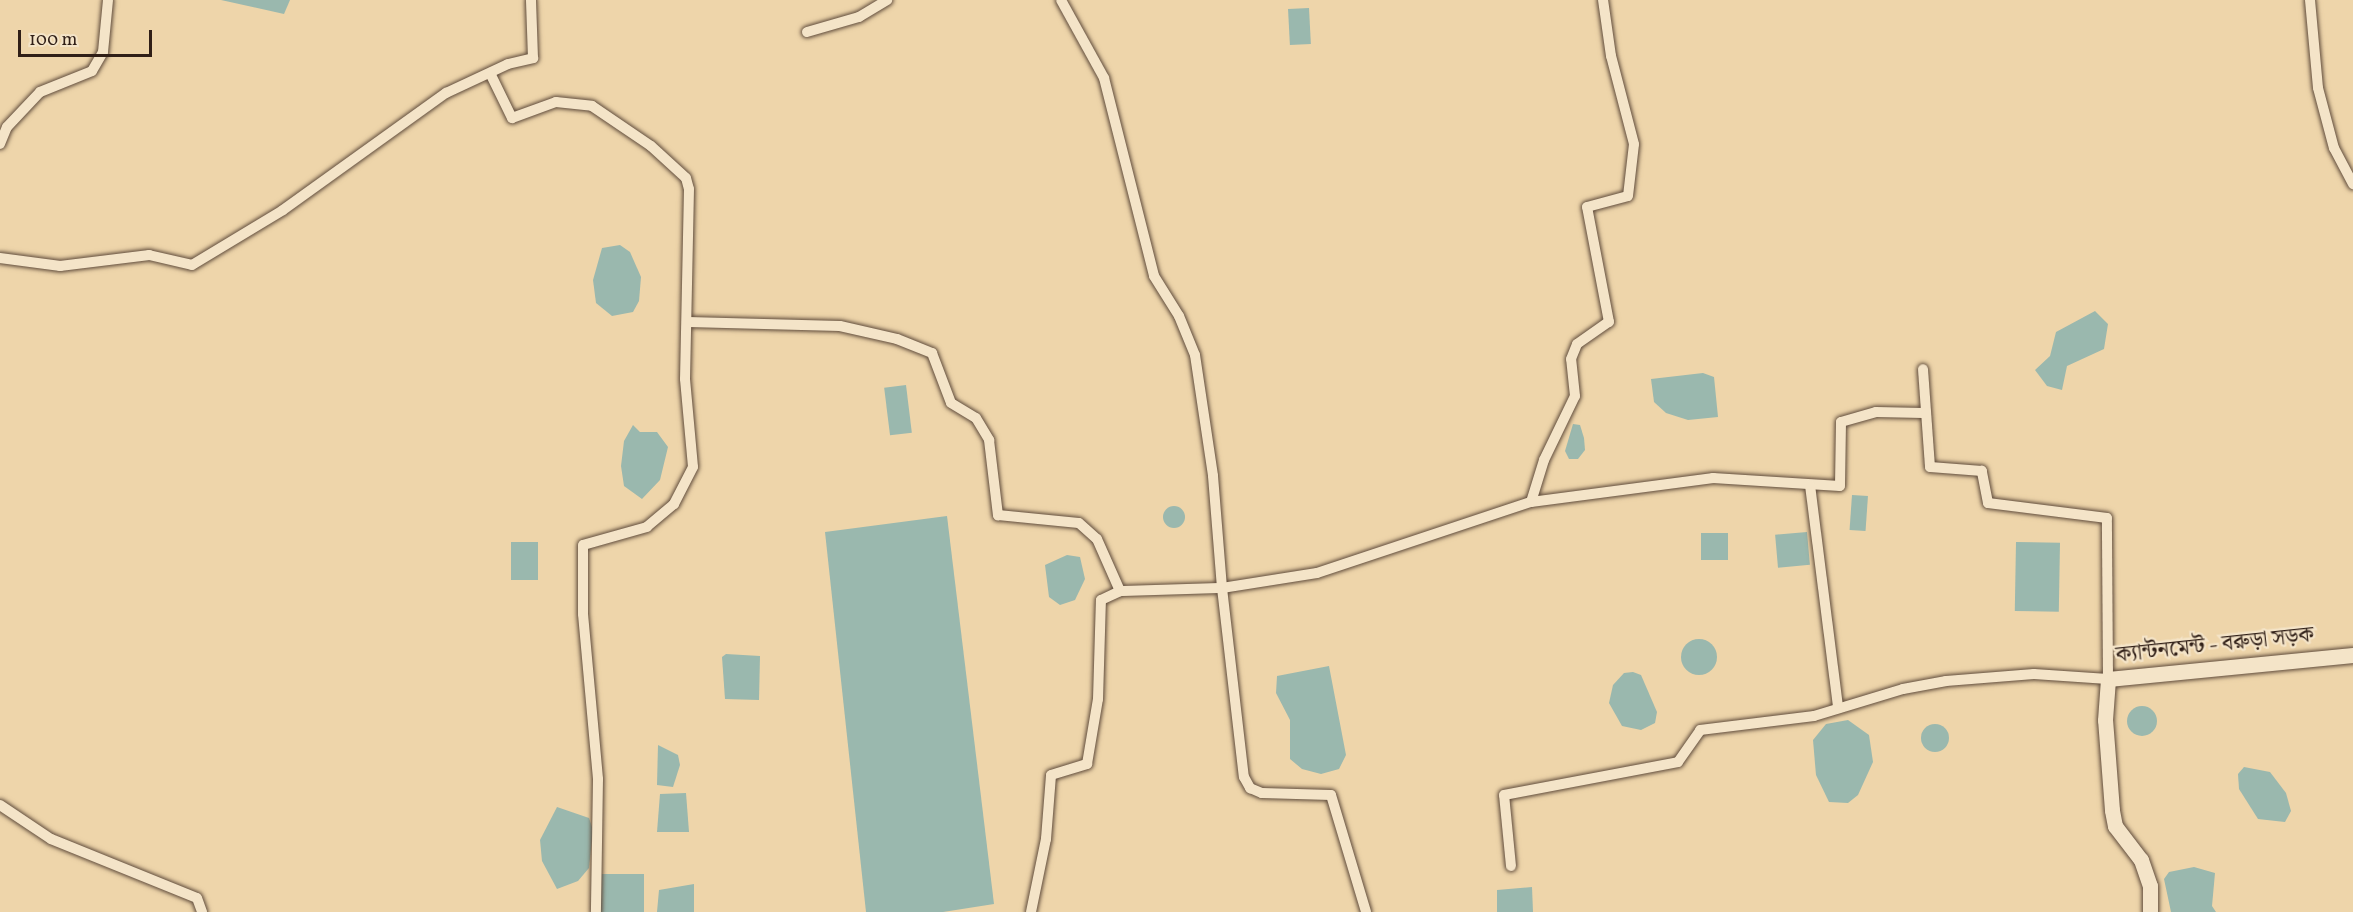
<!DOCTYPE html>
<html>
<head>
<meta charset="utf-8">
<style>
  body { margin:0 }
  #map { position:relative; width:2353px; height:912px; overflow:hidden; background:#eed5aa; font-family:Vollkorn,"Noto Serif Bengali",serif }
  div>[style] { position:absolute }
  [style*='--x'] { left:calc(var(--x)*1px); top:calc(var(--y)*1px); width:calc(var(--w)*1px); rotate:calc(var(--a)*1deg) }
  .water>* { inset:0; background:#9ab8ae; transform-origin:0 0 }
  .round { border-radius:50% }
  .roads { filter:drop-shadow(0 0 2px #604c3c) drop-shadow(0 0 2px #604c3c) }
  .street>* { height:10px; margin:-5px; padding:0 5px; transform-origin:5px; border-radius:5px; background:#f4e4c8 }
  .secondary>* { height:15px; margin:-7.5px; padding:0 7.5px; transform-origin:7.5px; border-radius:7.5px; background:#f4e4c8 }
  span { translate:-50% -50%; white-space:nowrap; text-align:center; line-height:1.15; -webkit-text-stroke:4.5px #f4e4c8; paint-order:stroke }
  .street-label { font-size:22px; color:#301f17 }
  .scale { position:absolute; left:18px; top:30px; width:134px; height:27px; box-sizing:border-box; border:3px solid #301f17; border-top:0; padding-left:8px; font-size:18px; line-height:21px; white-space:nowrap; color:#301f17; -webkit-text-stroke:4px #f4e4c8; paint-order:stroke }
</style>
</head>
<body>
<div id="map">
  <div class="water">
    <div style="clip-path:polygon(221px 0,290px 0,284px 14px)"></div>
    <div style="left:1309px;top:8px;width:36px;height:21px;rotate:87deg"></div>
    <div style="clip-path:polygon(620px 245px,630px 252px,641px 277px,639px 301px,633px 312px,612px 316px,596px 303px,593px 280px,602px 248px)"></div>
    <div style="clip-path:polygon(2095px 311px,2108px 324px,2104px 349px,2067px 366px,2062px 390px,2047px 386px,2035px 370px,2050px 356px,2056px 332px)"></div>
    <div style="clip-path:polygon(1703px 373px,1714px 377px,1718px 417px,1688px 420px,1666px 413px,1654px 402px,1651px 379px)"></div>
    <div style="left:906px;top:385px;width:48px;height:22px;rotate:83deg"></div>
    <div style="clip-path:polygon(1573px 424px,1580px 425px,1584px 438px,1585px 450px,1578px 459px,1569px 459px,1565px 451px)"></div>
    <div style="clip-path:polygon(633px 425px,640px 432px,657px 432px,668px 447px,660px 480px,642px 499px,624px 486px,621px 466px,624px 441px)"></div>
    <div style="left:1852px;top:495px;width:16px;height:35px;rotate:4deg"></div>
    <div class="round" style="left:1163px;top:506px;width:22px;height:22px"></div>
    <div style="clip-path:polygon(947px 516px,994px 904px,943px 912px,866px 912px,825px 532px)"></div>
    <div style="left:1807px;top:532px;width:33px;height:32px;rotate:85deg"></div>
    <div style="left:1701px;top:533px;width:27px;height:27px"></div>
    <div style="left:538px;top:542px;width:38px;height:27px;rotate:90deg"></div>
    <div style="left:2016px;top:542px;width:44px;height:69px;rotate:1deg"></div>
    <div style="clip-path:polygon(1067px 555px,1080px 557px,1085px 579px,1075px 600px,1060px 605px,1049px 597px,1045px 565px)"></div>
    <div class="round" style="left:1681px;top:639px;width:36px;height:36px"></div>
    <div style="clip-path:polygon(726px 654px,760px 656px,759px 700px,725px 699px,722px 657px)"></div>
    <div style="clip-path:polygon(1329px 666px,1346px 755px,1339px 769px,1321px 774px,1302px 769px,1290px 759px,1290px 720px,1276px 693px,1277px 676px)"></div>
    <div style="clip-path:polygon(1633px 672px,1641px 675px,1657px 712px,1655px 723px,1641px 730px,1622px 726px,1609px 703px,1613px 685px,1624px 673px)"></div>
    <div class="round" style="left:2127px;top:706px;width:30px;height:30px"></div>
    <div style="clip-path:polygon(1848px 720px,1869px 735px,1873px 762px,1858px 795px,1848px 803px,1829px 802px,1816px 775px,1813px 740px,1826px 724px)"></div>
    <div class="round" style="left:1921px;top:724px;width:28px;height:28px"></div>
    <div style="clip-path:polygon(658px 745px,678px 755px,680px 765px,673px 787px,657px 785px)"></div>
    <div style="clip-path:polygon(2244px 767px,2270px 772px,2286px 793px,2291px 811px,2285px 822px,2258px 819px,2239px 789px,2238px 774px)"></div>
    <div style="clip-path:polygon(686px 793px,689px 832px,657px 832px,660px 794px)"></div>
    <div style="clip-path:polygon(557px 807px,589px 818px,593px 830px,589px 868px,578px 881px,557px 889px,542px 861px,540px 840px)"></div>
    <div style="clip-path:polygon(2194px 867px,2215px 873px,2212px 906px,2216px 912px,2171px 912px,2164px 879px,2169px 872px)"></div>
    <div style="left:644px;top:874px;width:38px;height:47px;rotate:90deg"></div>
    <div style="clip-path:polygon(694px 884px,694px 912px,657px 912px,659px 890px)"></div>
    <div style="clip-path:polygon(1532px 887px,1533px 912px,1497px 912px,1497px 890px)"></div>
  </div>
  <div class="roads">
    <div class="street">
      <div style="--x:1061;--y:0;--w:89;--a:61.1"></div>
      <div style="--x:1104;--y:78;--w:204;--a:75.8"></div>
      <div style="--x:1154;--y:276;--w:47;--a:58"></div>
      <div style="--x:1179;--y:316;--w:42;--a:67.7"></div>
      <div style="--x:1195;--y:355;--w:122;--a:81.5"></div>
      <div style="--x:1213;--y:476;--w:112;--a:85.4"></div>
      <div style="--x:1222;--y:588;--w:96;--a:-9"></div>
      <div style="--x:1317;--y:573;--w:225;--a:-18.4"></div>
      <div style="--x:1531;--y:502;--w:184;--a:-7.5"></div>
      <div style="--x:1713;--y:478;--w:127;--a:3.6"></div>
      <div style="--x:1840;--y:486;--w:64;--a:-89.1"></div>
      <div style="--x:1841;--y:422;--w:36;--a:-16"></div>
      <div style="--x:1876;--y:412;--w:47;--a:1.2"></div>
      <div style="--x:2310;--y:0;--w:88;--a:84.8"></div>
      <div style="--x:2318;--y:88;--w:62;--a:75.1"></div>
      <div style="--x:2334;--y:148;--w:41;--a:62.2"></div>
      <div style="--x:807;--y:32;--w:54;--a:-16.1"></div>
      <div style="--x:859;--y:17;--w:33;--a:-31"></div>
      <div style="--x:491;--y:75;--w:48;--a:64"></div>
      <div style="--x:512;--y:118;--w:47;--a:-20"></div>
      <div style="--x:556;--y:102;--w:36;--a:6"></div>
      <div style="--x:592;--y:106;--w:71;--a:34.1"></div>
      <div style="--x:651;--y:146;--w:47;--a:42.4"></div>
      <div style="--x:686;--y:178;--w:11;--a:75"></div>
      <div style="--x:689;--y:189;--w:190;--a:91.2"></div>
      <div style="--x:685;--y:379;--w:88;--a:84.8"></div>
      <div style="--x:693;--y:467;--w:42;--a:117.2"></div>
      <div style="--x:674;--y:504;--w:35;--a:140"></div>
      <div style="--x:647;--y:527;--w:66;--a:164.3"></div>
      <div style="--x:583;--y:545;--w:69;--a:90"></div>
      <div style="--x:583;--y:614;--w:166;--a:84.8"></div>
      <div style="--x:598;--y:779;--w:133;--a:90.9"></div>
      <div style="--x:0;--y:144;--w:18;--a:-68"></div>
      <div style="--x:7;--y:127;--w:48;--a:-46.7"></div>
      <div style="--x:40;--y:92;--w:56;--a:-22"></div>
      <div style="--x:92;--y:71;--w:22;--a:-60"></div>
      <div style="--x:103;--y:52;--w:52;--a:-84.5"></div>
      <div style="--x:0;--y:258;--w:61;--a:7.6"></div>
      <div style="--x:60;--y:266;--w:90;--a:-7"></div>
      <div style="--x:149;--y:255;--w:44;--a:13.1"></div>
      <div style="--x:192;--y:265;--w:106;--a:-31.1"></div>
      <div style="--x:283;--y:210;--w:201;--a:-35.7"></div>
      <div style="--x:446;--y:93;--w:68;--a:-25.1"></div>
      <div style="--x:508;--y:64;--w:26;--a:-13"></div>
      <div style="--x:533;--y:58;--w:58;--a:-92"></div>
      <div style="--x:688;--y:322;--w:152;--a:1.5"></div>
      <div style="--x:840;--y:326;--w:58;--a:12.8"></div>
      <div style="--x:897;--y:339;--w:38;--a:22"></div>
      <div style="--x:932;--y:353;--w:53;--a:69.2"></div>
      <div style="--x:951;--y:403;--w:29;--a:31"></div>
      <div style="--x:976;--y:418;--w:26;--a:59"></div>
      <div style="--x:989;--y:440;--w:76;--a:83.2"></div>
      <div style="--x:998;--y:515;--w:81;--a:5.6"></div>
      <div style="--x:1079;--y:523;--w:24;--a:42"></div>
      <div style="--x:1097;--y:539;--w:57;--a:66.1"></div>
      <div style="--x:1810;--y:485;--w:225;--a:82.8"></div>
      <div style="--x:1531;--y:502;--w:44;--a:-72.8"></div>
      <div style="--x:1544;--y:460;--w:71;--a:-64.2"></div>
      <div style="--x:1575;--y:396;--w:37;--a:-96"></div>
      <div style="--x:1571;--y:359;--w:16;--a:-68"></div>
      <div style="--x:1577;--y:344;--w:39;--a:-35"></div>
      <div style="--x:1609;--y:322;--w:117;--a:-100.8"></div>
      <div style="--x:1587;--y:207;--w:42;--a:-15"></div>
      <div style="--x:1628;--y:196;--w:52;--a:-83.4"></div>
      <div style="--x:1634;--y:144;--w:91;--a:-104.6"></div>
      <div style="--x:1611;--y:56;--w:57;--a:-98.1"></div>
      <div style="--x:0;--y:805;--w:61;--a:33.7"></div>
      <div style="--x:51;--y:839;--w:157;--a:22"></div>
      <div style="--x:197;--y:898;--w:15;--a:70"></div>
      <div style="--x:1511;--y:866;--w:71;--a:-95.6"></div>
      <div style="--x:1504;--y:795;--w:177;--a:-10.7"></div>
      <div style="--x:1678;--y:762;--w:39;--a:-55"></div>
      <div style="--x:1700;--y:730;--w:115;--a:-7"></div>
      <div style="--x:1814;--y:716;--w:93;--a:-16.9"></div>
      <div style="--x:1903;--y:689;--w:44;--a:-10.5"></div>
      <div style="--x:1946;--y:681;--w:88;--a:-4.5"></div>
      <div style="--x:2034;--y:674;--w:74;--a:3.9"></div>
      <div style="--x:2108;--y:679;--w:161;--a:-90.4"></div>
      <div style="--x:2107;--y:518;--w:120;--a:-172.8"></div>
      <div style="--x:1988;--y:503;--w:33;--a:-101"></div>
      <div style="--x:1982;--y:471;--w:52;--a:-175.6"></div>
      <div style="--x:1930;--y:467;--w:98;--a:-94.1"></div>
      <div style="--x:1031;--y:912;--w:75;--a:-78.4"></div>
      <div style="--x:1046;--y:839;--w:64;--a:-85.5"></div>
      <div style="--x:1051;--y:775;--w:38;--a:-17"></div>
      <div style="--x:1087;--y:764;--w:66;--a:-80.4"></div>
      <div style="--x:1098;--y:699;--w:99;--a:-88.3"></div>
      <div style="--x:1101;--y:600;--w:21;--a:-25"></div>
      <div style="--x:1120;--y:591;--w:102;--a:-1.7"></div>
      <div style="--x:1222;--y:588;--w:190;--a:83.4"></div>
      <div style="--x:1244;--y:777;--w:13;--a:61"></div>
      <div style="--x:1250;--y:788;--w:13;--a:23"></div>
      <div style="--x:1262;--y:793;--w:69;--a:1.7"></div>
      <div style="--x:1331;--y:795;--w:122;--a:73.3"></div>
    </div>
    <div class="secondary">
      <div style="--x:2150;--y:912;--w:26;--a:-90"></div>
      <div style="--x:2150;--y:886;--w:28;--a:-109"></div>
      <div style="--x:2141;--y:860;--w:43;--a:-127.4"></div>
      <div style="--x:2115;--y:826;--w:16;--a:-101"></div>
      <div style="--x:2112;--y:810;--w:90;--a:-94.4"></div>
      <div style="--x:2105;--y:720;--w:41;--a:-85.8"></div>
      <div style="--x:2108;--y:679;--w:246;--a:-5.6"></div>
    </div>
  </div>
  <div class="street-label">
    <span style="left:2215px;top:646px;rotate:-6deg">ক্যান্টনমেন্ট - বরুড়া সড়ক</span>
  </div>
  <div class="scale">100 m</div>
</div>
</body>
</html>
